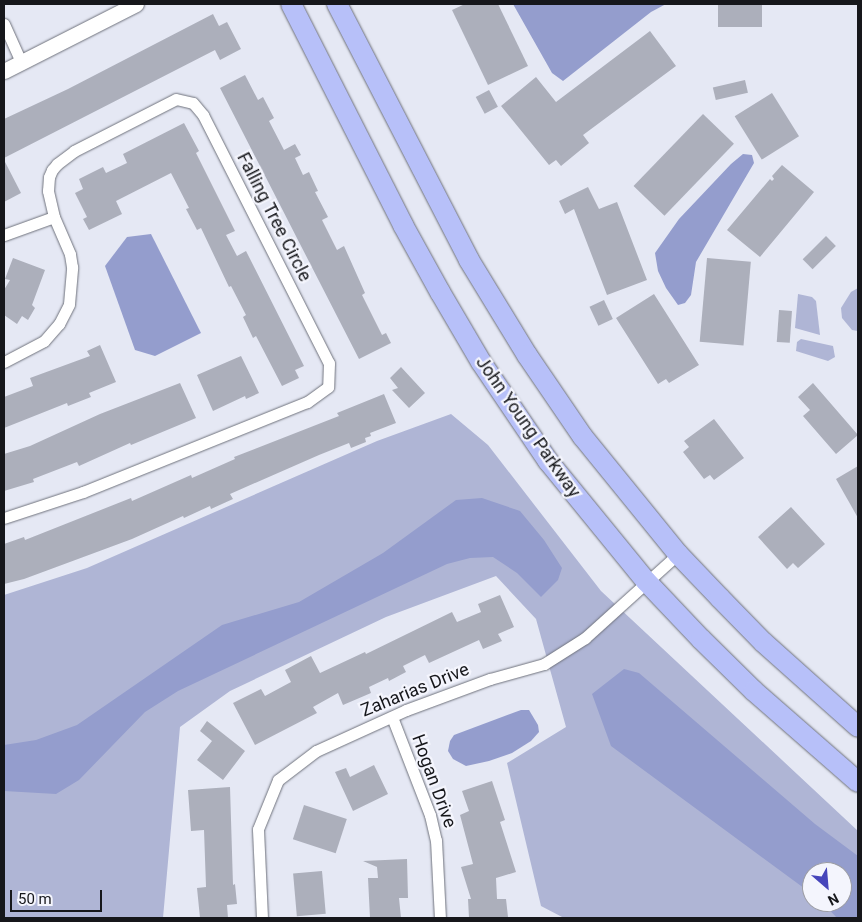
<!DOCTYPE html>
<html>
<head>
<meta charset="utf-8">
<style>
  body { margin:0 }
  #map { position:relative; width:862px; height:922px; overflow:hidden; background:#e5e8f4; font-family:Roboto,sans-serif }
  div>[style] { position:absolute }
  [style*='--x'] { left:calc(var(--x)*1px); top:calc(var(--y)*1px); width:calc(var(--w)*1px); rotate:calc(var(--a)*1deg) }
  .green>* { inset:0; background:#afb5d5 }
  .water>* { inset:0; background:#949dcd }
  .building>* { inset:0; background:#acafbb; transform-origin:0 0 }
  .roads { filter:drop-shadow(0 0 1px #6f727c) drop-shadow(0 0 1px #6f727c) }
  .street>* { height:11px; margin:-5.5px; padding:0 5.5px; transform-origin:5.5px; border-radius:5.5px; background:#fff }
  .secondary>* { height:15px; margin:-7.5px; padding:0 7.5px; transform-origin:7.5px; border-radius:7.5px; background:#fff }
  .highway>* { height:20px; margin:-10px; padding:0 10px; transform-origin:10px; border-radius:10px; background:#b7c0f9 }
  span { translate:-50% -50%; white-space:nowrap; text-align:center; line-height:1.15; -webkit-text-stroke:4.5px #f4f5fd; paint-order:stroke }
  .street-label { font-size:18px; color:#16171b }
  .frame { position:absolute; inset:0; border:5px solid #16171b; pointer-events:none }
  .north { position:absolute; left:802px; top:862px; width:50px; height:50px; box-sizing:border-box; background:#f4f5fd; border:1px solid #9b9ca3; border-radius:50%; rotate:153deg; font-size:14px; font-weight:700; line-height:20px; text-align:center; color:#16171b }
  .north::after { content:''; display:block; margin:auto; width:18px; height:22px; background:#4645bb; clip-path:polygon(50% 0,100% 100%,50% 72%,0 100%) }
  .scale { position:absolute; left:10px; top:890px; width:92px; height:22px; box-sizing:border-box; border:2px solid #16171b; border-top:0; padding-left:6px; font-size:15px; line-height:18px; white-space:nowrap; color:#16171b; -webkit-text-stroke:4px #f4f5fd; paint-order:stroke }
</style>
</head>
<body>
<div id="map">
  <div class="green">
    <div style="clip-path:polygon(858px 288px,858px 331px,852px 330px,842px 318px,841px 308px,851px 292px)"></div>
    <div style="clip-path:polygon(798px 294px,812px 297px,816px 301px,820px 335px,795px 328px)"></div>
    <div style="clip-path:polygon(801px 339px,833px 346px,835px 357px,828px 361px,796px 351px,797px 342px)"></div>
    <div style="clip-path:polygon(evenodd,451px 414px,488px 445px,601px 591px,858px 831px,858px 918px,564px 918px,541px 906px,507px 763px,566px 727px,536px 619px,496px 576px,386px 617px,230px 691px,180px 727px,163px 918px,4px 918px,4px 595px,87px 568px,377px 441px,451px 414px,812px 872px,842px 872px,842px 902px,812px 902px,812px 872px)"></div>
  </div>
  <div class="water">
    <div style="clip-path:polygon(513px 4px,666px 4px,651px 12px,563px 81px,552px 73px)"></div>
    <div style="clip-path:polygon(743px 154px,752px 155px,754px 163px,696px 262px,691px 295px,685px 303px,678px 305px,666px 288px,658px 271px,655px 253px,679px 219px,731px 164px)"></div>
    <div style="clip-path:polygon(151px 234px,201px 333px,155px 356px,135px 350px,105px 266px,127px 237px)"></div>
    <div style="clip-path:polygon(482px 498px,520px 511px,544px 540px,562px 568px,558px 580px,541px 597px,517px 573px,493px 557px,470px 558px,447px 564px,178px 691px,145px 712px,79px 780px,56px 794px,4px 791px,4px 745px,36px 740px,77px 725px,222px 625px,299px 602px,383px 553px,456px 500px)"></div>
    <div style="clip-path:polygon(624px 669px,639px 673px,815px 824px,858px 856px,858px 918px,837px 918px,822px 902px,842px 902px,842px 872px,812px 872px,812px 894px,611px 746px,592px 694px)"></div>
    <div style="clip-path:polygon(521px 710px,529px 710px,538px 725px,539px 732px,531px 741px,512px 753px,489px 761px,466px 766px,453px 759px,448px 751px,450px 741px,454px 735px)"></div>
  </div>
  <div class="building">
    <div style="clip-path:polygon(465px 4px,498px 4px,528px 66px,488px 85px,452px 10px)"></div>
    <div style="left:718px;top:4px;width:44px;height:23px"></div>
    <div style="clip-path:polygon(213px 14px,219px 26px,227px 22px,241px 49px,220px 60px,215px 50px,4px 158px,4px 119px,68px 89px)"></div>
    <div style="clip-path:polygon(650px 31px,676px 66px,583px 135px,589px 143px,561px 166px,556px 160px,549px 165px,501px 106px,536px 77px,556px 102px)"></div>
    <div style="clip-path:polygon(245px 75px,258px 100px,263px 97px,274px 118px,269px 121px,284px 150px,295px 144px,301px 155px,295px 158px,303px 175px,309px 172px,318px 191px,315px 192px,328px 217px,322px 220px,337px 250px,344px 246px,365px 293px,362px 295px,382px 335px,386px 333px,391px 343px,359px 359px,220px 88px)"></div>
    <div style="left:745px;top:80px;width:13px;height:33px;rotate:77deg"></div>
    <div style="left:489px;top:90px;width:19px;height:15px;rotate:62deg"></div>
    <div style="left:772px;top:93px;width:51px;height:44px;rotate:58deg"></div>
    <div style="left:703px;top:114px;width:43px;height:100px;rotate:44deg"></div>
    <div style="clip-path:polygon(184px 123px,199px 151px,196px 153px,235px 231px,226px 235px,237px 256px,246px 251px,304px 366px,295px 370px,299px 378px,282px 386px,256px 336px,253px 338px,243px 317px,246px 315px,231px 286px,229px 287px,201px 228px,197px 230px,186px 209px,189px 208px,171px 173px,116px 201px,122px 214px,89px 230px,83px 219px,87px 217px,75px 193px,83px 189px,79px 179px,103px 167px,106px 173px,127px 163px,123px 154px)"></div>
    <div style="clip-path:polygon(4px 160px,21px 193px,4px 202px)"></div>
    <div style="clip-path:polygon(782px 165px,814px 192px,760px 257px,727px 230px,770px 179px,772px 181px,774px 179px,772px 176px)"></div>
    <div style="clip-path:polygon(588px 187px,599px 209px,617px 202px,647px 280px,607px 295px,574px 209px,565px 214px,559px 201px)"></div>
    <div style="left:826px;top:236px;width:14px;height:33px;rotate:45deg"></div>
    <div style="clip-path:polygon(13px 258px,45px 270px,32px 305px,35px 308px,28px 320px,22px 316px,17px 324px,4px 315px,4px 290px,10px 280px,5px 279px)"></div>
    <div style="left:707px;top:258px;width:44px;height:84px;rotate:5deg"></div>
    <div style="clip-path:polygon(654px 294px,699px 365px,669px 383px,666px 379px,658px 384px,616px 318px)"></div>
    <div style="left:604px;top:300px;width:21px;height:16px;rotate:65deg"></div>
    <div style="left:779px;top:310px;width:13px;height:32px;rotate:4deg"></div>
    <div style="clip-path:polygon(100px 345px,116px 382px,89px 393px,91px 397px,68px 406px,67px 403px,4px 428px,4px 397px,33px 386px,30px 378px,90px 356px,87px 351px)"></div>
    <div style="clip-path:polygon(241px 356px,259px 393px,246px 399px,245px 396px,213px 411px,197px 375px)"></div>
    <div style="clip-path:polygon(401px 367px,425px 393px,409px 408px,392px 390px,398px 388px,390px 378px)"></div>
    <div style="clip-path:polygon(180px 383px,196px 418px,131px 445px,130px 443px,79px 466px,77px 462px,33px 479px,34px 482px,4px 491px,4px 454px,30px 446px,100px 414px)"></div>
    <div style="clip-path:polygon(813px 383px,858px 435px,836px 454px,803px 416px,810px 410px,798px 397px)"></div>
    <div style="clip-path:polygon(384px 394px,396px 423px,370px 433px,371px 436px,365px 438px,366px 442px,351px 448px,349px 443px,319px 455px,230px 494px,233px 499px,211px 509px,210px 506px,184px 518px,183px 516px,132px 539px,24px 579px,4px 584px,4px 544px,24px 537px,25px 540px,131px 498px,132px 501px,191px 475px,192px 478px,235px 459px,234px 457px,339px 416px,337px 413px)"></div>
    <div style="clip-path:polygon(714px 419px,744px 458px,714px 480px,710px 475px,704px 479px,683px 452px,689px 447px,684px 441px)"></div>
    <div style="clip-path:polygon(858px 466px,858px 518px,836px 479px)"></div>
    <div style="clip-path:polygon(791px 507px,825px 544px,798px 568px,793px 563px,787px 569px,758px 537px)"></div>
    <div style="clip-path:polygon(500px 595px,514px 627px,498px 634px,502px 641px,483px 649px,479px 640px,429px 663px,425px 655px,403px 666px,406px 672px,389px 681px,388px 678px,369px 687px,371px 693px,343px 705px,338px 693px,313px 707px,317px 713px,255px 745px,233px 703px,261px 689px,265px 696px,291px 682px,285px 670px,311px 656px,320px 673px,365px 652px,366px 654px,452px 612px,457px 622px,481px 612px,478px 604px)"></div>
    <div style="clip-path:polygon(207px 721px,245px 751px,223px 780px,197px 760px,212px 741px,200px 731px)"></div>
    <div style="clip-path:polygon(374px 765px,388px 794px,353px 811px,335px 772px,346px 768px,350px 777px)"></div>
    <div style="clip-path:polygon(492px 781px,505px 820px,500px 822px,516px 872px,496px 878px,497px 899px,506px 899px,508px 917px,469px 918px,468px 899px,471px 899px,461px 867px,473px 864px,460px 815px,469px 811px,462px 791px)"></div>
    <div style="clip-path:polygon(230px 787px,233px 885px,235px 884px,237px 904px,227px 905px,228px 918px,200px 918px,197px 888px,206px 887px,204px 830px,191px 831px,188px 790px)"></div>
    <div style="left:304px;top:805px;width:45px;height:36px;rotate:18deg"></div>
    <div style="clip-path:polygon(407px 859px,408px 898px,399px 898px,401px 918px,370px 918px,368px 878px,378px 878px,377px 867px,363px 861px)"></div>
    <div style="left:322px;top:871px;width:43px;height:29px;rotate:85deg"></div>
  </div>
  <div class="roads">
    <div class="street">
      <div style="--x:4;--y:24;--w:42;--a:65.9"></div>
      <div style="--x:4;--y:235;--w:53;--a:-19.8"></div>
      <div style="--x:4;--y:362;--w:45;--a:-27.7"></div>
      <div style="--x:44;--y:341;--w:23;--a:-49"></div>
      <div style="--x:59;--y:324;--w:22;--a:-63"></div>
      <div style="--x:69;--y:304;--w:37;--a:-85"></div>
      <div style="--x:72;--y:267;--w:13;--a:-99"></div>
      <div style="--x:70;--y:254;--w:40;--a:-113.4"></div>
      <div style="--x:54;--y:217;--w:27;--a:-103"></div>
      <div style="--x:48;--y:191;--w:14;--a:-86"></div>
      <div style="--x:49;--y:177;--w:8;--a:-67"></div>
      <div style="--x:52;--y:170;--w:8;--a:-50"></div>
      <div style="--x:57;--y:164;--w:21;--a:-37"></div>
      <div style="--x:74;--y:151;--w:114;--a:-27"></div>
      <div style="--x:176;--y:99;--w:17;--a:13"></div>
      <div style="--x:193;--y:103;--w:16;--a:50"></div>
      <div style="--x:203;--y:115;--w:278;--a:63.1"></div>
      <div style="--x:329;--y:363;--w:24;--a:92"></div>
      <div style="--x:328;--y:387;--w:26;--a:144"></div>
      <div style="--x:307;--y:402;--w:241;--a:158.1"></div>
      <div style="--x:83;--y:492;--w:83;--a:161.8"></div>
      <div style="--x:392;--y:717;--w:105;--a:68.8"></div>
      <div style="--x:430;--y:815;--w:26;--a:77"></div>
      <div style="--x:436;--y:840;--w:78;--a:87.1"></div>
      <div style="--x:262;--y:918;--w:89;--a:-92.6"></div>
      <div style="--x:258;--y:829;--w:53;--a:-67.8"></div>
      <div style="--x:278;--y:780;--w:48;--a:-37.3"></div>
      <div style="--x:316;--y:751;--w:99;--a:-24.5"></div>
      <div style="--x:406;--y:710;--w:90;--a:-20.3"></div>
      <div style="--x:490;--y:679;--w:56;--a:-15.5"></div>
      <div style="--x:544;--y:664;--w:49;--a:-32.4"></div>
      <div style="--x:585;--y:638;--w:125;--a:-42.1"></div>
    </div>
    <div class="secondary">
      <div style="--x:4;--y:71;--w:148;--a:-26.9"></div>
    </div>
    <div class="highway">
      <div style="--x:291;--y:4;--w:248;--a:63.1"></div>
      <div style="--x:403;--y:225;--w:77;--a:61.1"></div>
      <div style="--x:440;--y:292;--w:81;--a:59.6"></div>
      <div style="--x:481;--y:362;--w:120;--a:55.9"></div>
      <div style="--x:548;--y:461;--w:155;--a:50.8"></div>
      <div style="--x:646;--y:581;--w:80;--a:46.5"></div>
      <div style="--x:701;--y:639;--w:74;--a:44.5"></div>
      <div style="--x:754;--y:691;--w:138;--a:41.2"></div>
      <div style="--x:337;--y:4;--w:288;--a:62.7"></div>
      <div style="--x:469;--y:260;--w:111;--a:58.6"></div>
      <div style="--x:527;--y:355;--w:99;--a:55.7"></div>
      <div style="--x:583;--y:437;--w:151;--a:50.9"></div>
      <div style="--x:678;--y:554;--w:61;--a:46.3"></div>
      <div style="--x:720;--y:598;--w:62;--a:45.7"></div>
      <div style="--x:763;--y:642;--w:127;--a:41.8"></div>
    </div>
  </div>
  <div class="street-label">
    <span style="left:274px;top:217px;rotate:63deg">Falling Tree Circle</span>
    <span style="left:528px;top:427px;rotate:55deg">John Young Parkway</span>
    <span style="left:415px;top:690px;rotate:-22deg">Zaharias Drive</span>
    <span style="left:434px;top:781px;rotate:70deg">Hogan Drive</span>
  </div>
  <div class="frame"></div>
  <div class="north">N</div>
  <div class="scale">50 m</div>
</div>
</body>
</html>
